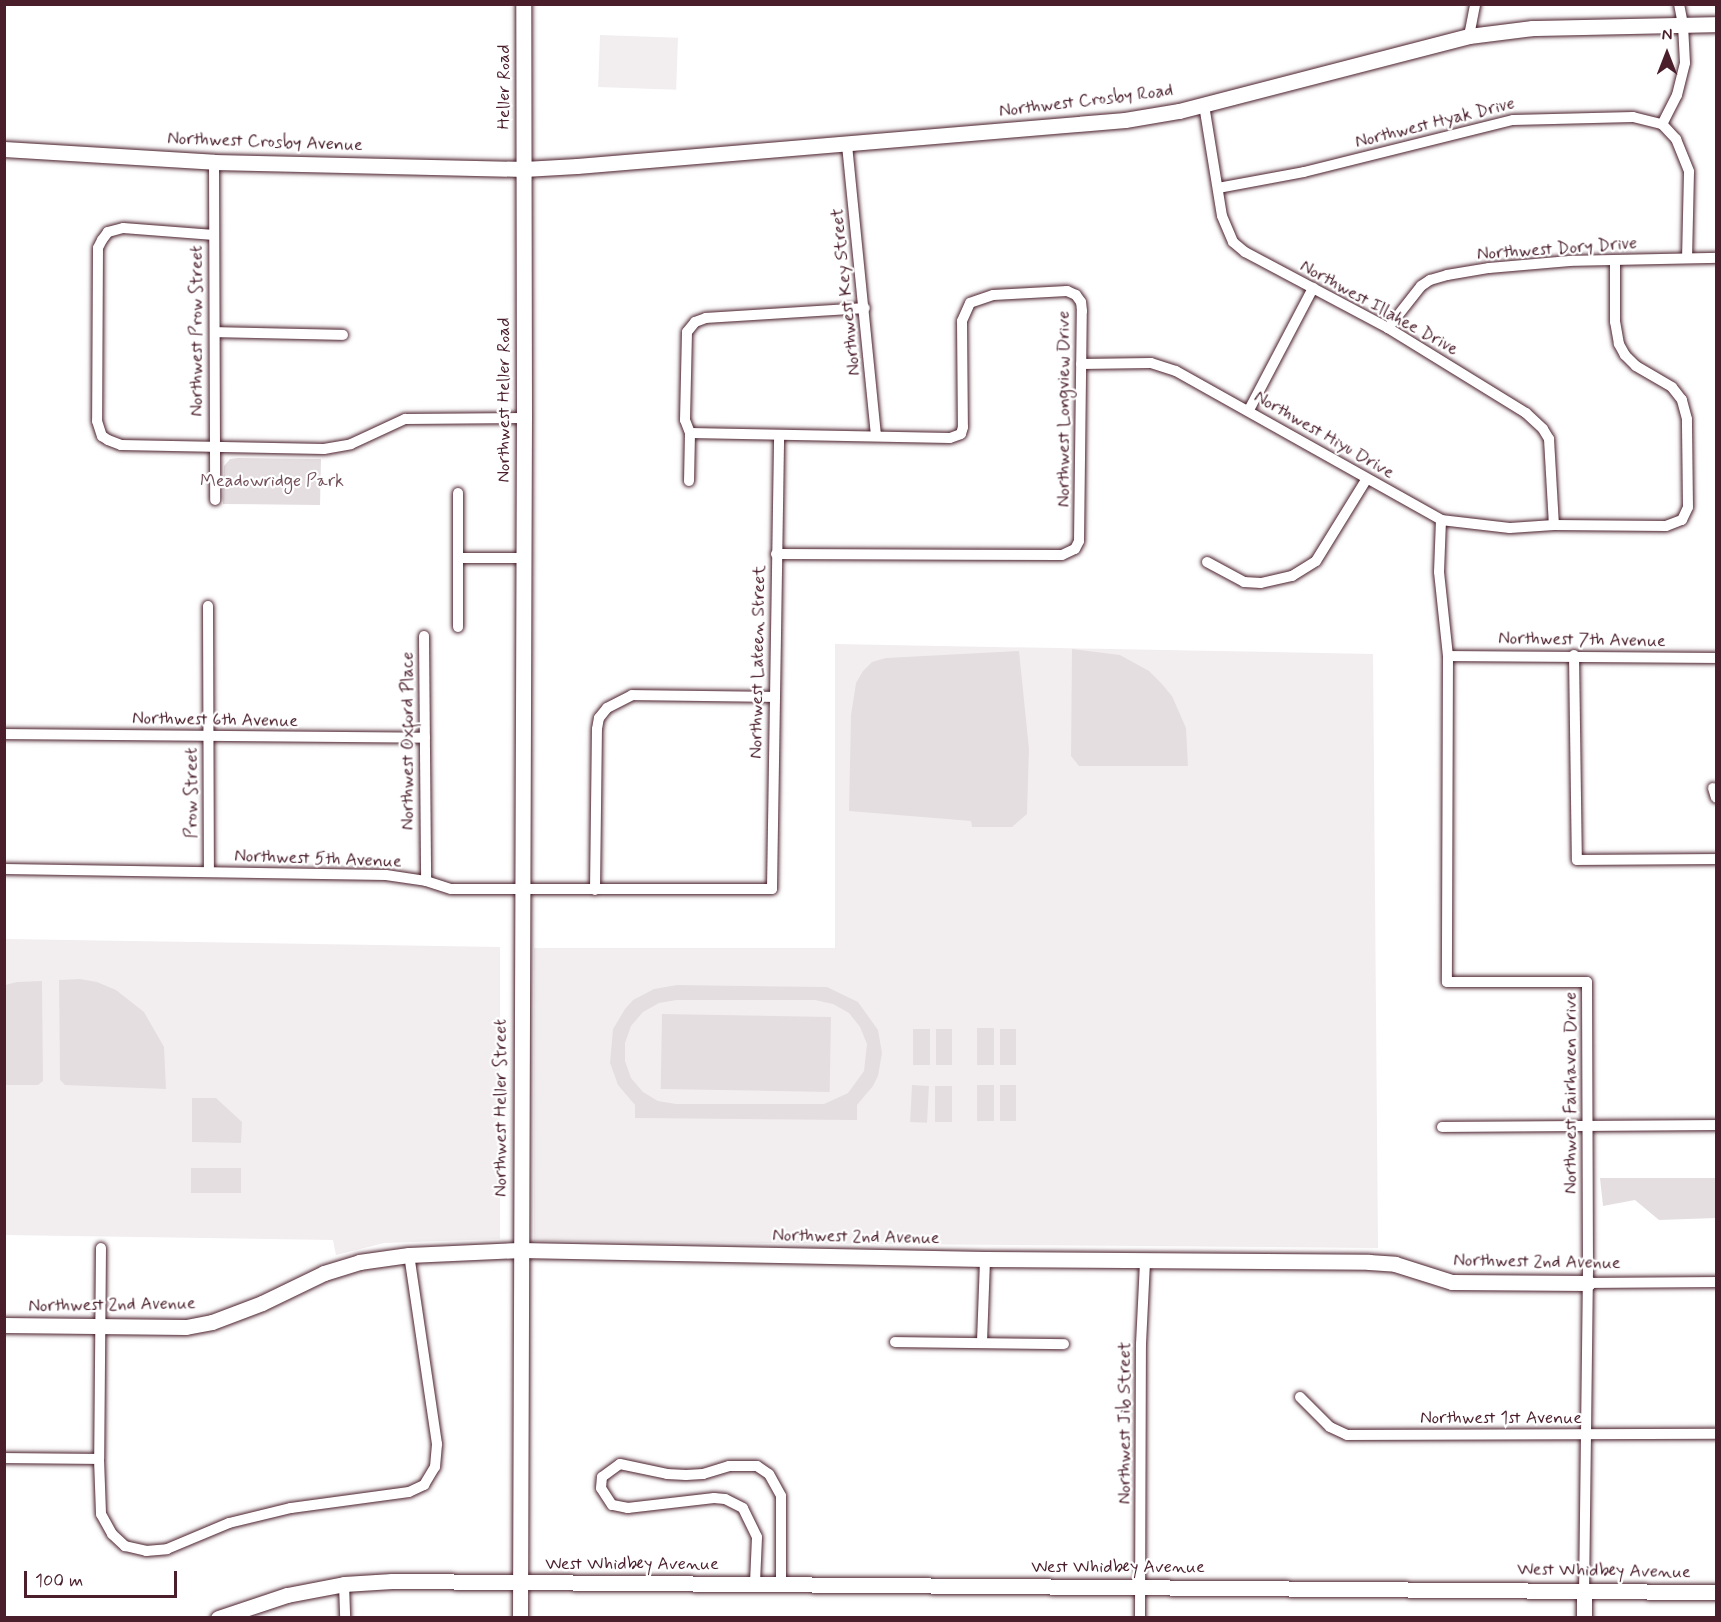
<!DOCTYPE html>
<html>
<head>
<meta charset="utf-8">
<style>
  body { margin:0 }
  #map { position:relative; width:1721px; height:1622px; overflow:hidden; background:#fff; font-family:Mynerve,sans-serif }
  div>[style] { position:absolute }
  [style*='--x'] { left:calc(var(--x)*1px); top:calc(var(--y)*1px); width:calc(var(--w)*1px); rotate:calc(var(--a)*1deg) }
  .built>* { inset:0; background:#f2eeef; transform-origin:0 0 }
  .green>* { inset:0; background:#e5dee0; transform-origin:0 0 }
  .roads { filter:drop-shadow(0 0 2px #4a1f2b) drop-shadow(0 0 2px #4a1f2b) }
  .street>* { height:10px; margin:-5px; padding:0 5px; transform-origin:5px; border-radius:5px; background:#fff }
  .secondary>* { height:15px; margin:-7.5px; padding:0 7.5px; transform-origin:7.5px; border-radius:7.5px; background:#fff }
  span { translate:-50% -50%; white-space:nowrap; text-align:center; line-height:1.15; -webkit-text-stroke:4.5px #fff; paint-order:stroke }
  .street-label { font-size:18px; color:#4a1f2b }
  .park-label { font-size:18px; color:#714f58 }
  .frame { position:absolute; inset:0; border:6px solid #4a1f2b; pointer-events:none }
  .north { position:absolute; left:1637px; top:24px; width:60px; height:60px; -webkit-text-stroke:4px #fff; paint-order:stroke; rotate:0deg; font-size:16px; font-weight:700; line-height:24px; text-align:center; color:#4a1f2b }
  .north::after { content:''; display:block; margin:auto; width:21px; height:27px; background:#4a1f2b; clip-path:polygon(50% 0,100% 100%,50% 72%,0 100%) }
  .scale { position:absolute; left:24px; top:1571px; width:153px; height:27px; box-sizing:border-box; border:3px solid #4a1f2b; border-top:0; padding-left:8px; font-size:18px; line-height:21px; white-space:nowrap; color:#4a1f2b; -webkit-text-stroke:4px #fff; paint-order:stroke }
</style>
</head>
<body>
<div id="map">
  <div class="built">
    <div style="left:600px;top:35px;width:78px;height:52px;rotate:2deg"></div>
    <div style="clip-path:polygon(835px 644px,1373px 654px,1378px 1248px,534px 1241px,534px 948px,835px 948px)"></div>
    <div style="clip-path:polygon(5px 939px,500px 947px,500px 1239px,384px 1243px,336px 1255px,333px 1240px,5px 1235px)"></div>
  </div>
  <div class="green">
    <div style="clip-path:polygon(238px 458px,321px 459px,320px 505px,223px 504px,224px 466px,230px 459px)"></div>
    <div style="clip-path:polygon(1072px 649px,1120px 655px,1149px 671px,1161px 683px,1172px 696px,1186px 728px,1188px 766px,1079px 766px,1071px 756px)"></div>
    <div style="clip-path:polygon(1019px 651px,1029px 749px,1027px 814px,1012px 827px,972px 827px,971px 821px,849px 811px,851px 715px,856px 683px,863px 671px,872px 662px,886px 658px)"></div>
    <div style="clip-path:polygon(80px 979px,97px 982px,116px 990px,144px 1012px,164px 1047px,166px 1089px,65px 1085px,60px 1080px,59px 980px)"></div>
    <div style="clip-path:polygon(42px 981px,43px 1081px,38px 1085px,5px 1085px,5px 985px,17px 982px)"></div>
    <div style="clip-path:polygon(evenodd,677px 985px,827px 987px,858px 1002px,878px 1030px,882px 1053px,878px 1076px,873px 1086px,857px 1105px,857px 1120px,635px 1118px,635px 1105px,618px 1085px,610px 1063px,613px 1029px,625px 1009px,633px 1000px,654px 989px,677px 985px,677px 1000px,815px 1000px,833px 1004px,849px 1013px,860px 1027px,867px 1044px,864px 1071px,848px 1093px,824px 1104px,676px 1104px,658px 1101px,643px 1092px,631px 1078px,625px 1061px,625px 1043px,631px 1026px,643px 1012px,659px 1003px,677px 1000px)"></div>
    <div style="left:662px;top:1014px;width:169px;height:75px;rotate:1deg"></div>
    <div style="left:977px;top:1028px;width:17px;height:37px"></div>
    <div style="left:913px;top:1029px;width:17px;height:36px"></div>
    <div style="left:936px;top:1029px;width:16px;height:36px"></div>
    <div style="left:1000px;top:1029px;width:16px;height:36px"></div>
    <div style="left:912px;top:1085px;width:17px;height:37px;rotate:3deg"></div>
    <div style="left:977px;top:1085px;width:17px;height:36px"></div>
    <div style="left:1000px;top:1085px;width:16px;height:36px"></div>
    <div style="left:935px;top:1086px;width:17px;height:36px"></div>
    <div style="clip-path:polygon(192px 1098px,216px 1098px,242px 1122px,241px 1143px,192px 1142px)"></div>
    <div style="left:191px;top:1168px;width:50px;height:25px"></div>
    <div style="clip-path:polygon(1600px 1178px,1716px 1178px,1716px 1218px,1659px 1220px,1635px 1200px,1603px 1206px)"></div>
  </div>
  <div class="roads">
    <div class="street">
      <div style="--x:1679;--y:4;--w:21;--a:79"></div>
      <div style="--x:1683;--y:25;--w:38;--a:87"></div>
      <div style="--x:1685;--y:63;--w:33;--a:104"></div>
      <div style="--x:1677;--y:95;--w:33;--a:117"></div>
      <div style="--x:1662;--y:124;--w:21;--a:47"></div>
      <div style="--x:1676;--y:139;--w:35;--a:68"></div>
      <div style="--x:1689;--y:172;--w:85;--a:91.3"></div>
      <div style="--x:1469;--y:36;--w:33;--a:-79"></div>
      <div style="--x:1204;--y:105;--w:112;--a:80.8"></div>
      <div style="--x:1222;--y:216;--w:28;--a:67"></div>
      <div style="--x:1233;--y:242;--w:16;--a:40"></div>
      <div style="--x:1245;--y:252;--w:162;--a:28"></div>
      <div style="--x:1388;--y:328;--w:162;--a:31.6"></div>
      <div style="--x:1526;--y:413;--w:23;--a:43"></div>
      <div style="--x:1543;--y:429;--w:12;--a:59"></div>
      <div style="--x:1549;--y:439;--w:86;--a:86.7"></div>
      <div style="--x:847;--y:145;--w:292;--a:84.3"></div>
      <div style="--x:214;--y:162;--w:338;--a:89.8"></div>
      <div style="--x:1218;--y:188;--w:87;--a:-10.5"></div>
      <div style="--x:1304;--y:172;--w:215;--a:-14"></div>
      <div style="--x:1513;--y:120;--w:120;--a:-1.4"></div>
      <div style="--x:1633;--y:117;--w:30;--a:14"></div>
      <div style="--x:214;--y:235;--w:91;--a:-175.6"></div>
      <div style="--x:123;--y:228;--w:16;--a:165"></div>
      <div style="--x:108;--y:232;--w:10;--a:127"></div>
      <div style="--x:102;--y:240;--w:9;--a:117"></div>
      <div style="--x:98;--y:248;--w:173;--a:90.3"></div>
      <div style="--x:97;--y:421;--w:16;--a:72"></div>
      <div style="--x:102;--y:436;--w:7;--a:34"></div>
      <div style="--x:108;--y:440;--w:14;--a:21"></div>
      <div style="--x:121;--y:445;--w:203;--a:1.1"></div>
      <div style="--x:324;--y:449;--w:27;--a:-10"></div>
      <div style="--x:351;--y:444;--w:60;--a:-24.8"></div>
      <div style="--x:405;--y:419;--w:119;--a:-0.5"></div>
      <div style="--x:1388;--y:328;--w:53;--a:-51.8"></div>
      <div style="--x:1421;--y:286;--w:11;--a:-34"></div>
      <div style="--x:1430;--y:280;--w:18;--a:-16"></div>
      <div style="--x:1447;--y:275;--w:43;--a:-9.5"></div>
      <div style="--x:1489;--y:268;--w:81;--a:-4.9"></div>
      <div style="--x:1570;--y:261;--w:146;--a:-1.2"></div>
      <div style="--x:215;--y:332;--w:128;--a:1.3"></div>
      <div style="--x:1081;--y:364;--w:70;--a:-0.8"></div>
      <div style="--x:1151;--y:363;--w:26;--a:18"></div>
      <div style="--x:1176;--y:371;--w:304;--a:29.3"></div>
      <div style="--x:1441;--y:520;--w:69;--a:6.6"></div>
      <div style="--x:1510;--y:528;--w:44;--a:-3.9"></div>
      <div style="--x:1554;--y:525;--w:112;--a:0.5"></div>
      <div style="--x:1666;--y:526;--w:17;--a:-21"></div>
      <div style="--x:1682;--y:520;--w:14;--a:-65"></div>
      <div style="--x:1688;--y:507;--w:88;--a:-90.7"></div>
      <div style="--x:1687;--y:419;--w:20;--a:-105"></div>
      <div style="--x:1682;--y:400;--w:16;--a:-128"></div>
      <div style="--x:1672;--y:387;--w:42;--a:-149.7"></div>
      <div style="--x:1636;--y:366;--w:16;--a:-135"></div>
      <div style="--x:1625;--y:355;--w:13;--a:-119"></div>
      <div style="--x:1619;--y:344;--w:22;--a:-100"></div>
      <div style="--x:1615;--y:322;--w:60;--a:-90"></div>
      <div style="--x:1249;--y:410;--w:138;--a:-62.3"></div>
      <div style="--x:689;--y:481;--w:48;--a:-88.8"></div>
      <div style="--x:458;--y:493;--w:134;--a:90"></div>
      <div style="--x:1441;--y:520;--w:52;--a:92.2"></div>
      <div style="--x:1439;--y:572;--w:84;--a:83.9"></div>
      <div style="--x:1448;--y:656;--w:326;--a:90.2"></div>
      <div style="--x:1447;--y:982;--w:140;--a:0"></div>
      <div style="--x:1587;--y:982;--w:288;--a:89.8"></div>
      <div style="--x:1588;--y:1270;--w:320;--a:90.7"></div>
      <div style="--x:776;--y:554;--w:286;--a:0.2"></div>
      <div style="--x:1062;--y:555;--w:14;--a:-25"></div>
      <div style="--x:1075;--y:549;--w:9;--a:-63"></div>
      <div style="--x:1079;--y:541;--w:230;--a:-89.3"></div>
      <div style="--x:1082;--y:311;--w:9;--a:-96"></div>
      <div style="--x:1081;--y:302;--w:9;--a:-126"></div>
      <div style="--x:1076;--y:295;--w:10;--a:-156"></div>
      <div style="--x:1067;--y:291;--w:74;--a:176.9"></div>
      <div style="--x:993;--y:295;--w:24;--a:161"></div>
      <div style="--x:970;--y:303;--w:20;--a:114"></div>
      <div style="--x:962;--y:321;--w:106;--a:89.5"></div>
      <div style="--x:963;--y:427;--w:7;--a:106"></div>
      <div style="--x:961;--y:434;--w:12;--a:160"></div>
      <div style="--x:950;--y:438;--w:260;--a:-178.9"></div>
      <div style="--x:690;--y:433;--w:14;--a:-111"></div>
      <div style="--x:685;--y:420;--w:88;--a:-88.7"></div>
      <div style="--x:687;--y:332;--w:13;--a:-51"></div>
      <div style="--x:695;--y:322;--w:12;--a:-20"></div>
      <div style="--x:706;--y:318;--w:159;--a:-3.6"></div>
      <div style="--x:458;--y:558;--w:65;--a:0"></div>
      <div style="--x:1207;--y:562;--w:42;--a:28.4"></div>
      <div style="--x:1244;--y:582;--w:17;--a:3"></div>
      <div style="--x:1261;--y:583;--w:32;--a:-13"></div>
      <div style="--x:1292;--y:576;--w:28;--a:-32"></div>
      <div style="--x:1316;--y:561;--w:95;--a:-58.3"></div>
      <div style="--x:208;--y:606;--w:265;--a:89.8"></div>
      <div style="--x:424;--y:636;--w:245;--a:89.5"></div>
      <div style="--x:1574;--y:655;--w:205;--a:89.2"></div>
      <div style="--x:1577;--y:860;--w:139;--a:-0.4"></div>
      <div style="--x:1448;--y:656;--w:268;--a:0.4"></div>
      <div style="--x:4;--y:734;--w:421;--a:0.5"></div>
      <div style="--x:1713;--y:788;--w:10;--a:73"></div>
      <div style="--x:4;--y:869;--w:382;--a:0.9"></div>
      <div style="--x:386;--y:875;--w:40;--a:8.5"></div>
      <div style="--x:426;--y:881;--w:26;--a:18"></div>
      <div style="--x:451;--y:889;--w:321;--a:0"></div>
      <div style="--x:772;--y:889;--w:453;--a:-89.1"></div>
      <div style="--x:595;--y:890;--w:161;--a:-89.3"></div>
      <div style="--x:597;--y:729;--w:11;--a:-80"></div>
      <div style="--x:599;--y:718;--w:13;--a:-51"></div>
      <div style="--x:607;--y:708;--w:28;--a:-27"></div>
      <div style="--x:632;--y:695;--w:143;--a:0.8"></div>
      <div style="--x:1442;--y:1127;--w:274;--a:-0.4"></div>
      <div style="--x:101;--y:1248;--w:211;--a:90.5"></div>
      <div style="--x:99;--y:1459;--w:55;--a:87.9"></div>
      <div style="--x:101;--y:1514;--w:23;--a:61"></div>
      <div style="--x:112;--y:1534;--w:18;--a:43"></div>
      <div style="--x:125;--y:1546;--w:22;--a:13"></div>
      <div style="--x:146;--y:1551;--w:21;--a:-5"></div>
      <div style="--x:167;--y:1549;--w:67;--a:-22.8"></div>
      <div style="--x:229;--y:1523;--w:64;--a:-13.6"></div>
      <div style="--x:291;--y:1508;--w:119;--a:-7.7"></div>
      <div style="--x:409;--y:1492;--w:17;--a:-25"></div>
      <div style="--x:424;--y:1485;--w:21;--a:-59"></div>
      <div style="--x:435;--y:1467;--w:23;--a:-85"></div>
      <div style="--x:437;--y:1444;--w:191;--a:-98.4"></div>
      <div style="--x:1588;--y:1283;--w:128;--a:-0.4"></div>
      <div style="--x:895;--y:1342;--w:169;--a:0.7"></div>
      <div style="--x:982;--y:1342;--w:83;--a:-87.9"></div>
      <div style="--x:1300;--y:1397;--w:42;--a:45"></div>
      <div style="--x:1330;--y:1427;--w:19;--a:25"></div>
      <div style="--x:1347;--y:1435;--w:369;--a:-0.2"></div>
      <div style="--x:4;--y:1458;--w:95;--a:0.6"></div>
      <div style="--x:755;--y:1583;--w:46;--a:-87.5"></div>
      <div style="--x:757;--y:1537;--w:32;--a:-116"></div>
      <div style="--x:743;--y:1508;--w:20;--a:-153"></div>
      <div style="--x:725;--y:1499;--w:11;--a:-175"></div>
      <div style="--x:714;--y:1498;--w:87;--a:173.4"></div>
      <div style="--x:628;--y:1508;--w:16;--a:-169"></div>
      <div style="--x:612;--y:1505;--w:20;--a:-123"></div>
      <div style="--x:601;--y:1488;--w:11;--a:-85"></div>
      <div style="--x:602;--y:1477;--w:22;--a:-36"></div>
      <div style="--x:620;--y:1464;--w:48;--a:12"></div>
      <div style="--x:667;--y:1474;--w:19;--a:3"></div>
      <div style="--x:686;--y:1475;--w:17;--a:-3"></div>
      <div style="--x:703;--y:1474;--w:27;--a:-17"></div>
      <div style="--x:729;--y:1466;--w:28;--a:0"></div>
      <div style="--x:757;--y:1466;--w:14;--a:34"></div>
      <div style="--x:769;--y:1474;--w:25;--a:61"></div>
      <div style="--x:781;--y:1496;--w:88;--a:90"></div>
      <div style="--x:344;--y:1584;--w:34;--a:88"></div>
      <div style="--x:1140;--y:1618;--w:274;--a:-89.8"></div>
      <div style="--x:1141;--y:1344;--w:83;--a:-87.2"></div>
    </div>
    <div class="secondary">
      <div style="--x:4;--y:149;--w:210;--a:3.5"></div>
      <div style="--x:214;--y:162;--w:310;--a:1.3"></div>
      <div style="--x:524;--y:169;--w:53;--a:-3.2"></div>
      <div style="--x:577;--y:166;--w:550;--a:-4.8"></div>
      <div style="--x:1125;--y:120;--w:55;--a:-9.5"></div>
      <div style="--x:1179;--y:111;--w:300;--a:-14.5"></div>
      <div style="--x:1469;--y:36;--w:64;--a:-7.2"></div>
      <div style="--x:1532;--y:28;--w:184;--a:-1.2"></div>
      <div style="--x:4;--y:1325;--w:182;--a:0.6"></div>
      <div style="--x:186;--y:1327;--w:26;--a:-11"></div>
      <div style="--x:212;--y:1322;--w:53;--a:-20.8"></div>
      <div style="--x:262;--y:1303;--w:69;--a:-25.8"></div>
      <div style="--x:324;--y:1273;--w:37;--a:-17"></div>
      <div style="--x:359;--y:1262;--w:50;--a:-8"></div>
      <div style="--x:409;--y:1255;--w:111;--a:-2.6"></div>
      <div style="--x:520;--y:1250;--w:465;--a:1.1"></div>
      <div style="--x:985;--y:1259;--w:384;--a:0.4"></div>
      <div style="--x:1369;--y:1262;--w:26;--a:4"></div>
      <div style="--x:1395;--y:1264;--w:60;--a:17.5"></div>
      <div style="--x:1452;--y:1282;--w:136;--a:0.4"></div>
      <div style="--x:1584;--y:1590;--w:28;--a:90"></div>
      <div style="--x:218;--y:1618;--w:73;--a:-18.4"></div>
      <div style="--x:287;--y:1595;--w:58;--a:-10.9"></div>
      <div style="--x:344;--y:1584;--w:48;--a:-3.6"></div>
      <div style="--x:392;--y:1581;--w:1324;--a:0.48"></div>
      <div style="--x:520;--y:1618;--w:1200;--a:-89.81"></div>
      <div style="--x:524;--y:418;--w:414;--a:-90.1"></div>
    </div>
  </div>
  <div class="street-label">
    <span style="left:504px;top:87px;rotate:-90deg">Heller Road</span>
    <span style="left:1086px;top:101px;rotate:-7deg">Northwest Crosby Road</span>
    <span style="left:1435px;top:123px;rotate:-14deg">Northwest Hyak Drive</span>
    <span style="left:265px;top:142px;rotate:2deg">Northwest Crosby Avenue</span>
    <span style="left:1557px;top:249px;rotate:-4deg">Northwest Dory Drive</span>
    <span style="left:846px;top:292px;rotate:-96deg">Northwest Key Street</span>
    <span style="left:1379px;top:308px;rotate:29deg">Northwest Illahee Drive</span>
    <span style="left:197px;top:331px;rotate:-90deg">Northwest Prow Street</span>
    <span style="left:504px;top:400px;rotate:-90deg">Northwest Heller Road</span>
    <span style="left:1064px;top:409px;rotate:-90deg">Northwest Longview Drive</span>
    <span style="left:1324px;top:435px;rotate:30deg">Northwest Hiyu Drive</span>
    <span style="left:1582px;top:640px;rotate:1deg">Northwest 7th Avenue</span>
    <span style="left:758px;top:662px;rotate:-89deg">Northwest Lateen Street</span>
    <span style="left:215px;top:720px;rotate:1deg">Northwest 6th Avenue</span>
    <span style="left:408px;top:741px;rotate:-90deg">Northwest Oxford Place</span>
    <span style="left:192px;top:793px;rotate:-90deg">Prow Street</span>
    <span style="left:318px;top:859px;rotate:2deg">Northwest 5th Avenue</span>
    <span style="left:1571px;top:1093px;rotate:-90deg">Northwest Fairhaven Drive</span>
    <span style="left:501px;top:1108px;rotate:-90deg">Northwest Heller Street</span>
    <span style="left:856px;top:1237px;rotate:1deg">Northwest 2nd Avenue</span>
    <span style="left:1537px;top:1262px;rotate:1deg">Northwest 2nd Avenue</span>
    <span style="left:112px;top:1305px;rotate:-1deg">Northwest 2nd Avenue</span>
    <span style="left:1501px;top:1418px">Northwest 1st Avenue</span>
    <span style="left:1125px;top:1423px;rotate:-90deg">Northwest Jib Street</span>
    <span style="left:632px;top:1564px">West Whidbey Avenue</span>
    <span style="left:1118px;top:1567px">West Whidbey Avenue</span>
    <span style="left:1604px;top:1571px;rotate:1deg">West Whidbey Avenue</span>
  </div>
  <div class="park-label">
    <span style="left:272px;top:481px">Meadowridge Park</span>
  </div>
  <div class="frame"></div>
  <div class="north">N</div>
  <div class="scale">100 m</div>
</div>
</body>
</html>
